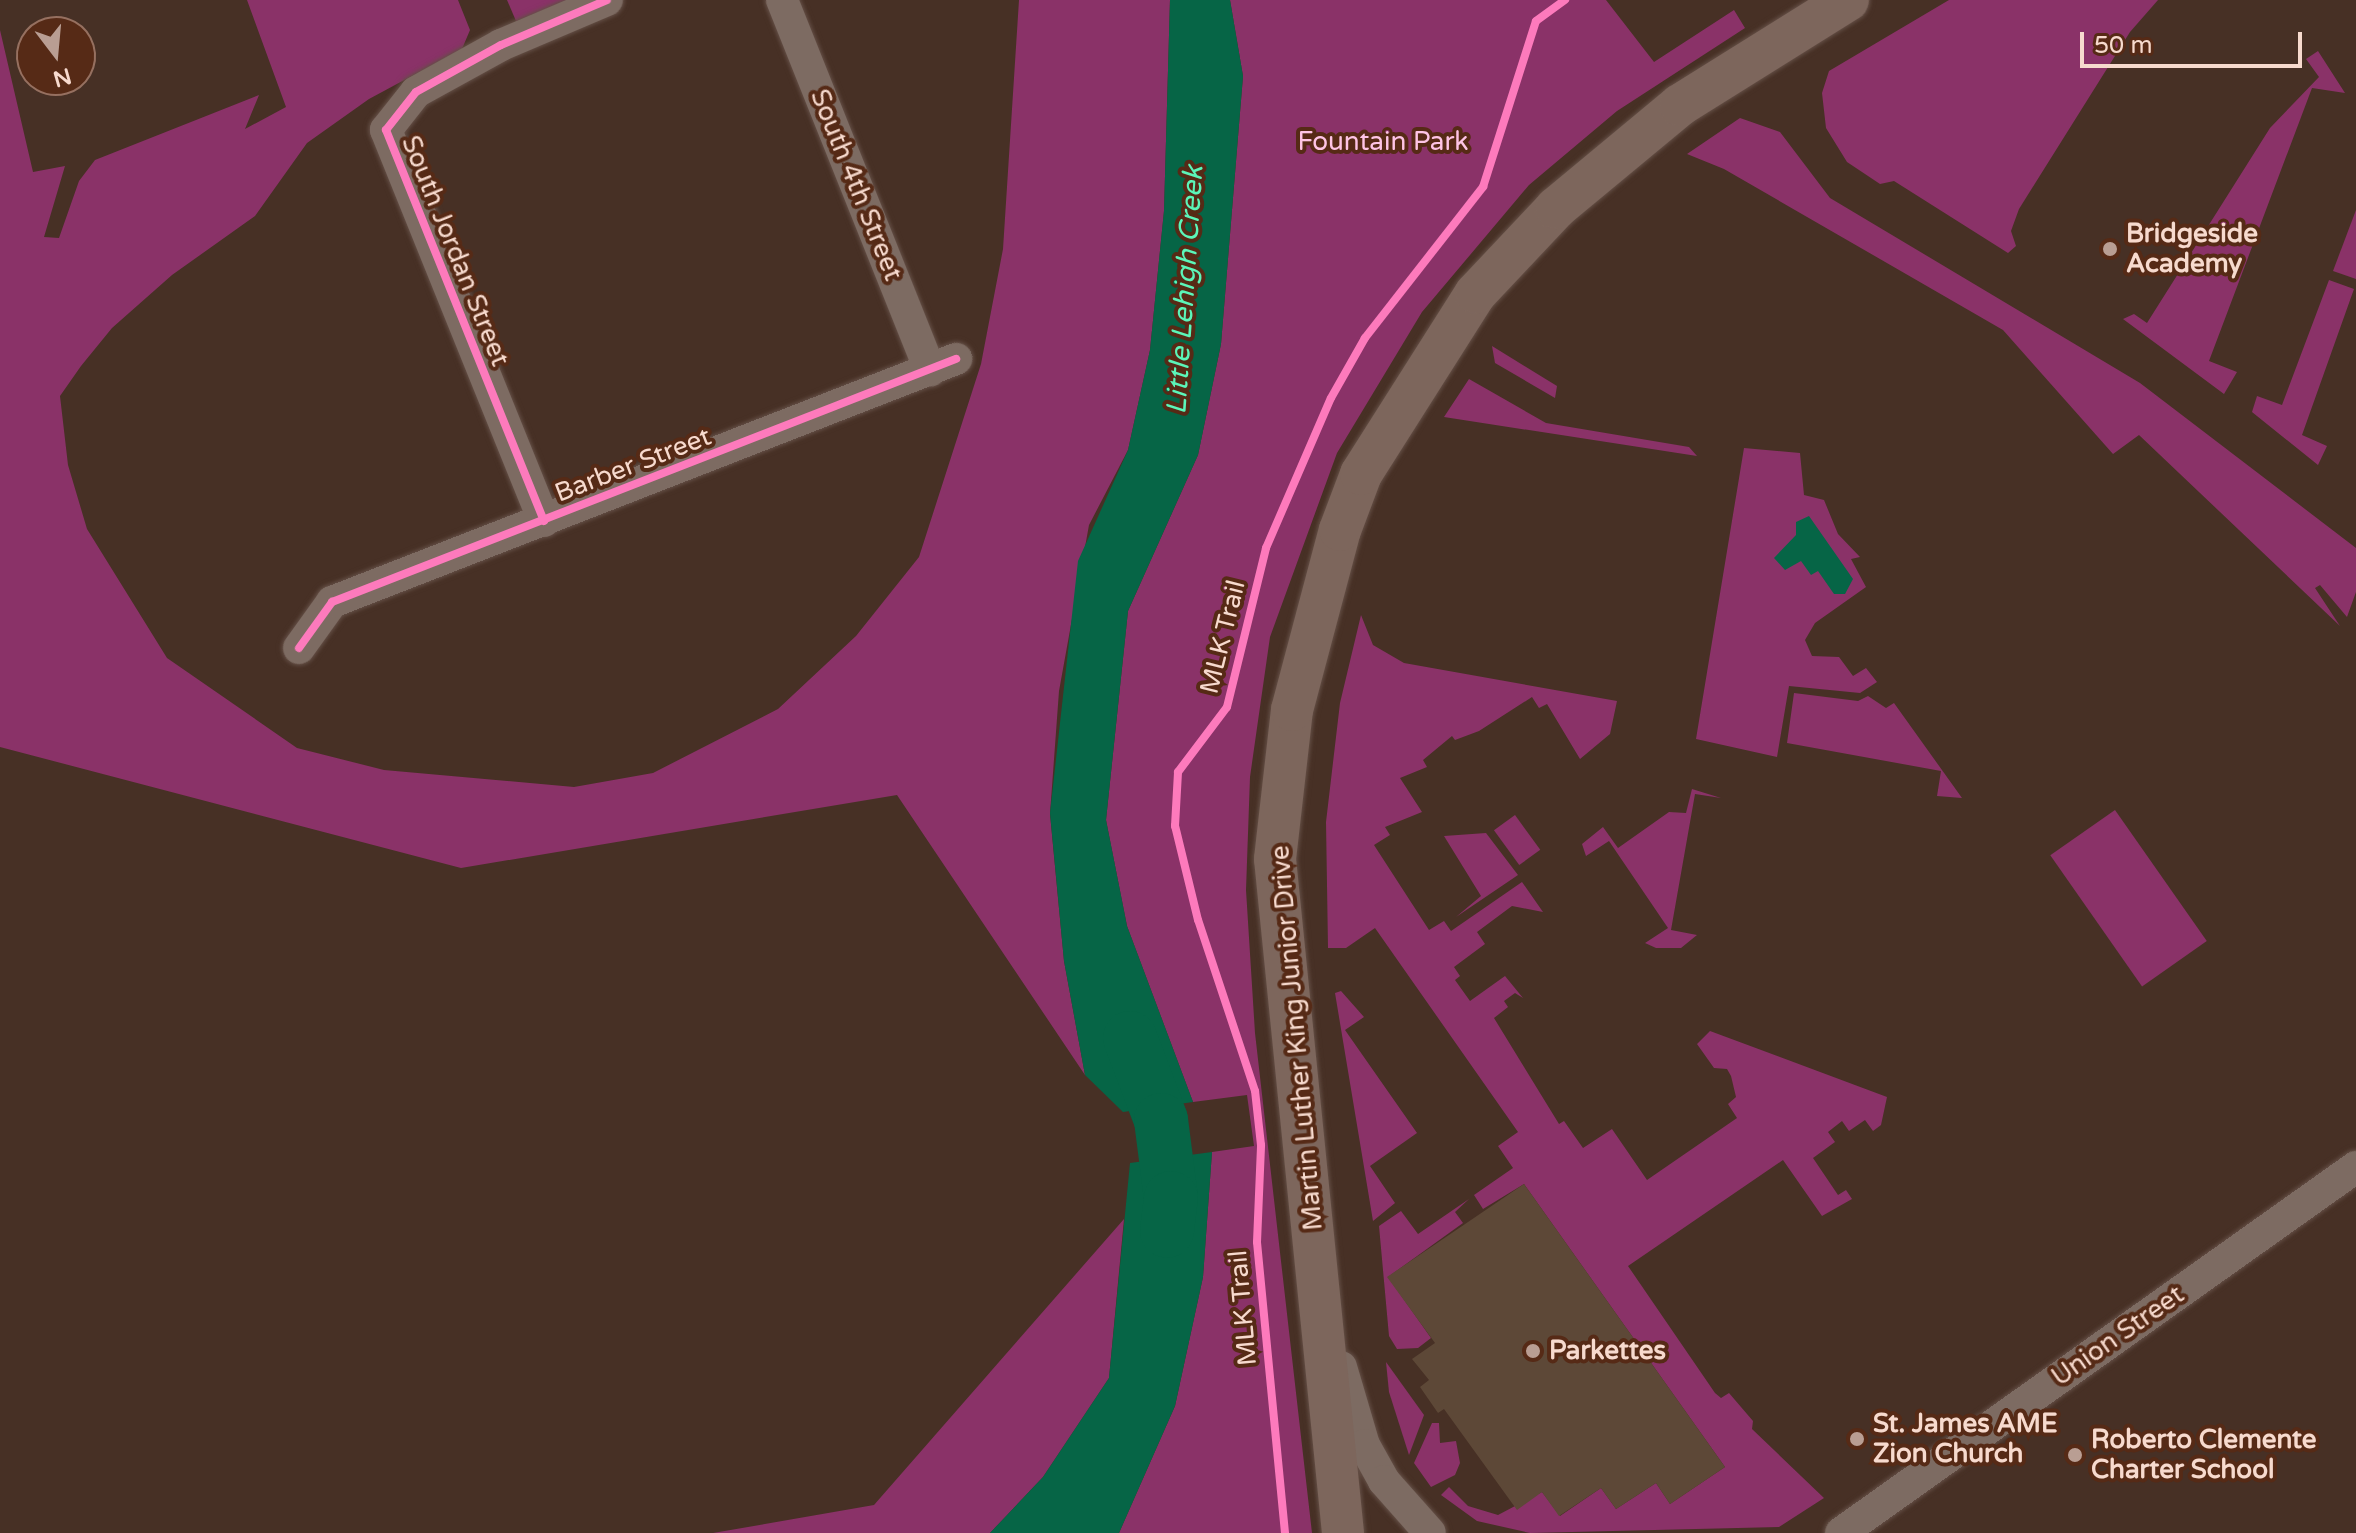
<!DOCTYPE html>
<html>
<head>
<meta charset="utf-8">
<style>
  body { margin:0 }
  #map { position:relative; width:2356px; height:1533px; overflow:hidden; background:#473025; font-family:"Varela Round",sans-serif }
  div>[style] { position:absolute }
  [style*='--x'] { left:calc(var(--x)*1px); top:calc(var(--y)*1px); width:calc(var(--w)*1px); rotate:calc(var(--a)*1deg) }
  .green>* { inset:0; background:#8a3268; transform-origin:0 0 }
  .water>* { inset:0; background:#066546 }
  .river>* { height:54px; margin:-27px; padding:0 27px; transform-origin:27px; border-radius:27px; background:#066546 }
  .building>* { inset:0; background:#5d4837 }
  .roads { filter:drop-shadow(0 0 2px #644f46) drop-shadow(0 0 2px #644f46) }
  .minor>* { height:32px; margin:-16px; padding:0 16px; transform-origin:16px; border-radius:16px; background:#7d6b62 }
  .major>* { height:42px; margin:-21px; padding:0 21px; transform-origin:21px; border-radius:21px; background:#7d665c }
  .cycleway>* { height:8px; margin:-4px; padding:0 4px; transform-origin:4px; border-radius:4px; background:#fd7abc }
  .dots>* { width:22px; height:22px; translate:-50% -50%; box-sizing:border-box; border:4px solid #562a16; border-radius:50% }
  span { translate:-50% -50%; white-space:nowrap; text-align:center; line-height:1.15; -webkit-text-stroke:8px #562a16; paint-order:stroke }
  .park-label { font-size:26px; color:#fec4e5 }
  .street-label { font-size:26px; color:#f7dace }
  .poi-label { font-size:26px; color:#f7dace; font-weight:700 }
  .left { translate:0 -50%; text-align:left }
  .water-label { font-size:28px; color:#5bf6b9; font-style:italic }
  .north { position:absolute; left:16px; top:16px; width:80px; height:80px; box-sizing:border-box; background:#562a16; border:2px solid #967060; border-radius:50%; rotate:164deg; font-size:22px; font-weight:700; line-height:32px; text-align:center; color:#f7dace }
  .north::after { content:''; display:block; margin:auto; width:28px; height:36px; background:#b99e93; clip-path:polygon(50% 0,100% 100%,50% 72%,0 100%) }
  .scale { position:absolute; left:2080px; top:32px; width:222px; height:36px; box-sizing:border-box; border:4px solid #f7dace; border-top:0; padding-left:10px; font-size:24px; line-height:28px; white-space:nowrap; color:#f7dace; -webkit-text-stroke:6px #562a16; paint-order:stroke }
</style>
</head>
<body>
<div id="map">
  <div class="green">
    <div style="clip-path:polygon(247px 0,458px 0,470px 30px,462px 49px,369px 99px,307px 143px,255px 216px,172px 275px,112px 328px,81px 366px,60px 396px,68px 465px,87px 529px,167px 658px,297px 748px,384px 770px,574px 787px,653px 773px,778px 709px,856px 636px,919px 557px,981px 364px,1003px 249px,1019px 0,1170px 0,1164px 211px,1150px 350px,1128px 450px,1089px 525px,1059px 691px,1050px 814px,1064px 961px,1085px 1075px,897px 795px,461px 868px,0 747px,0 30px,33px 172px,65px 166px,44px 237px,59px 238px,79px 181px,95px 160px,259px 95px,245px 129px,286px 107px)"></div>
    <div style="clip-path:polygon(507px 0,569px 0,516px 21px)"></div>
    <div style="clip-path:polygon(1230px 0,1606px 0,1654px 62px,1734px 10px,1745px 28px,1617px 111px,1529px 185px,1422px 312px,1337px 453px,1270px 637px,1250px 777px,1246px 890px,1255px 1033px,1312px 1533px,1119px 1533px,1175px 1406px,1203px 1277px,1212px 1152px,1254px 1146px,1247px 1095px,1193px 1102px,1127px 926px,1106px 820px,1128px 611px,1198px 455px,1221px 344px,1243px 76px)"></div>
    <div style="clip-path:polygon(1949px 0,2158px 0,2130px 32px,2019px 209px,2011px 231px,2016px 246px,2008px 253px,1894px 181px,1880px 184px,1847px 162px,1826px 128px,1822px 93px,1829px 71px)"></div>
    <div style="clip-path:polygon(2318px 51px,2345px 93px,2312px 88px,2209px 361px,2237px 372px,2224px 394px,2123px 319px,2134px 314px,2147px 323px,2270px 128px,2319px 77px,2306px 59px)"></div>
    <div style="clip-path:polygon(1740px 118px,1780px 132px,1830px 198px,2140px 383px,2356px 548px,2356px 592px,2347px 617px,2320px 585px,2315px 588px,2340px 626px,2139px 435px,2113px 454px,2003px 330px,1724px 169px,1687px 154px)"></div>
    <div style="clip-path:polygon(2356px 210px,2356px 279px,2333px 271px)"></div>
    <div style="clip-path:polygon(2329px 280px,2354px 289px,2302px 435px,2327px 446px,2318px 465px,2252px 412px,2257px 396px,2282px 405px)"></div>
    <div style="clip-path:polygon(1492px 346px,1557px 386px,1555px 398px,1495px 363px)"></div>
    <div style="clip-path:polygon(1469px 379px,1546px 423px,1689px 447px,1697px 456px,1444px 417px)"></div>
    <div style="clip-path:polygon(1744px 448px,1800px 453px,1804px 495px,1824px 500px,1838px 534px,1860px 557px,1851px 559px,1866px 587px,1815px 623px,1805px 640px,1812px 656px,1839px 657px,1853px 676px,1866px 668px,1877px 682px,1860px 693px,1789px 686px,1777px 757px,1696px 739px)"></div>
    <div style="clip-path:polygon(1361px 615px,1373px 645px,1404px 663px,1617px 701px,1610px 734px,1580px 759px,1547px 704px,1539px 708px,1532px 697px,1479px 731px,1455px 740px,1452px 736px,1423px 760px,1427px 767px,1400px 778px,1422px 812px,1385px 827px,1390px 835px,1374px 845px,1429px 930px,1444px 921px,1451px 931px,1522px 882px,1543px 912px,1512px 906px,1477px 932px,1485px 944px,1454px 967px,1460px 976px,1455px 980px,1470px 1001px,1505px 976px,1523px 998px,1515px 993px,1504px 1001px,1508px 1007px,1494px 1018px,1559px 1124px,1564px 1121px,1583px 1148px,1612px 1129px,1647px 1180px,1737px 1118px,1728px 1104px,1736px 1097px,1731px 1076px,1727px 1069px,1714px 1068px,1697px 1044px,1710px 1031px,1887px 1097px,1881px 1125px,1873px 1131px,1865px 1120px,1849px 1131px,1842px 1121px,1828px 1132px,1835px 1142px,1813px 1158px,1838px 1195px,1846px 1190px,1852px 1199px,1822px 1216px,1783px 1160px,1628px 1266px,1715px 1393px,1721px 1398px,1729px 1393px,1753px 1421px,1752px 1429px,1824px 1498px,1779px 1527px,1530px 1533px,1477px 1521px,1441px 1495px,1449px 1487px,1468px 1506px,1498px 1515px,1542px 1492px,1560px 1516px,1601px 1488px,1616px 1509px,1656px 1483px,1670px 1504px,1725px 1467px,1524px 1184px,1483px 1209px,1474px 1195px,1513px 1168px,1498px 1146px,1518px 1132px,1375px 928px,1346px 948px,1328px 948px,1326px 822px,1340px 703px)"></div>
    <div style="clip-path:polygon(1794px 693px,1858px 701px,1868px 696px,1886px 708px,1894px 703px,1962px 798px,1937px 796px,1941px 771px,1787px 743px)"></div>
    <div style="clip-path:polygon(1692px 789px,1721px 798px,1695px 794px,1671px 930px,1697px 935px,1681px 948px,1656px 948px,1645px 943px,1668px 928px,1609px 841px,1586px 856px,1582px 844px,1603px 827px,1618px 848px,1669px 812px,1686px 813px)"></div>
    <div style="left:2115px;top:810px;width:160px;height:79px;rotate:55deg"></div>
    <div style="left:1515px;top:815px;width:43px;height:26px;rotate:54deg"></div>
    <div style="clip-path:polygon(1486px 833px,1518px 875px,1456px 917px,1481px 896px,1444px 836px)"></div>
    <div style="clip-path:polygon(1341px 991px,1364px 1017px,1345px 1030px,1417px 1133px,1370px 1166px,1395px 1203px,1373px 1221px,1335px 993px)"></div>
    <div style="clip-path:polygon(1469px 1199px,1455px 1212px,1463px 1223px,1388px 1277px,1431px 1338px,1418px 1348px,1397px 1349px,1389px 1336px,1379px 1226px,1401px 1211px,1418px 1234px)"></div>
    <div style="clip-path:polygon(1124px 1219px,1109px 1378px,1043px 1477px,990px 1533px,713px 1533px,874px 1505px)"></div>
    <div style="clip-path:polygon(1386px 1362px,1424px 1415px,1409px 1455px,1389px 1392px)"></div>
    <div style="clip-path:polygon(1432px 1423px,1439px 1423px,1440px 1443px,1456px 1441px,1460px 1463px,1455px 1475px,1431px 1487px,1414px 1463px)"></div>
  </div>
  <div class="water">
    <div style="clip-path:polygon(1170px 0,1230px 0,1243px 76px,1221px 344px,1198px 455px,1128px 611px,1106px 820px,1127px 926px,1193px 1102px,1123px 1112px,1085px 1075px,1064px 961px,1050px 813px,1078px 561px,1128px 450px,1150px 350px,1164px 211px)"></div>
    <div style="clip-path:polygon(1809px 516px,1853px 579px,1845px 594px,1834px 594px,1818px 571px,1811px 575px,1801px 561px,1785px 570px,1774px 558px,1796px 535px,1796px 522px)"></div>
    <div style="clip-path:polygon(1212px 1152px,1203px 1277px,1175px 1406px,1119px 1533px,990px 1533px,1043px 1477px,1109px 1378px,1130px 1163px)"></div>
  </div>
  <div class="river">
    <div style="--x:1130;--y:1038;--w:88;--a:69.3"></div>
    <div style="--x:1161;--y:1120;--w:79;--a:82.7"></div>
    <div style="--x:1171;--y:1198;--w:33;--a:97"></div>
  </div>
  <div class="building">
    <div style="clip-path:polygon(1524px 1184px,1725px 1467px,1670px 1504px,1656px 1483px,1616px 1509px,1601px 1488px,1559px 1516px,1542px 1492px,1517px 1510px,1444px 1409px,1438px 1413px,1420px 1387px,1429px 1380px,1412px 1359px,1435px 1343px,1387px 1277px)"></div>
  </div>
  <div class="roads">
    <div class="minor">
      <div style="--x:782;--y:0;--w:399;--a:68.2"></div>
      <div style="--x:544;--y:521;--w:422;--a:-112"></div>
      <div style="--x:386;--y:130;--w:48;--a:-51.7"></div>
      <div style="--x:416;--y:92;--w:97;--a:-28.9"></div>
      <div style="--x:501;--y:45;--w:115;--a:-23"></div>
      <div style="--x:299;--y:648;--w:57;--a:-54.3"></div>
      <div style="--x:332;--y:602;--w:670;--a:-21.28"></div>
      <div style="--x:1341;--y:1367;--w:81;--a:73.6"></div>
      <div style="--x:1364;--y:1445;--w:41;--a:60.9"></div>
      <div style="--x:1384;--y:1481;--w:69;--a:48.5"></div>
      <div style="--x:1841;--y:1533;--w:632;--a:-35.4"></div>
    </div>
    <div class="major">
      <div style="--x:1343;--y:1533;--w:677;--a:-95.76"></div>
      <div style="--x:1275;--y:859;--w:150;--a:-83.5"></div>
      <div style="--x:1292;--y:710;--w:186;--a:-75.1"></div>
      <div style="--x:1340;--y:530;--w:60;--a:-69.4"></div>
      <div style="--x:1361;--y:474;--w:214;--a:-57.6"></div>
      <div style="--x:1476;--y:293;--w:117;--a:-46.7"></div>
      <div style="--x:1556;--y:208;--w:161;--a:-39.7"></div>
      <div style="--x:1680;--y:105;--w:198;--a:-32"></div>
    </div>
  </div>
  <div class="cycleway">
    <div style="--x:544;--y:521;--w:422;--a:-112"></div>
    <div style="--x:386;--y:130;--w:48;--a:-51.7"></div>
    <div style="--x:416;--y:92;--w:97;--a:-28.9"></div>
    <div style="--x:501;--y:45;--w:115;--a:-23"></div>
    <div style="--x:299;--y:648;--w:57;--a:-54.3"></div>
    <div style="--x:332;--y:602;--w:670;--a:-21.28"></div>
    <div style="--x:1285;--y:1533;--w:292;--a:-95.5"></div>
    <div style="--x:1257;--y:1242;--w:97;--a:-87.6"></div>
    <div style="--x:1261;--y:1145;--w:54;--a:-96.3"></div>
    <div style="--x:1255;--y:1091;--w:180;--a:-108.4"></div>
    <div style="--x:1198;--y:920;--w:97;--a:-103.7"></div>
    <div style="--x:1175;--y:826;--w:54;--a:-86.8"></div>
    <div style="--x:1178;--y:772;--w:81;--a:-53"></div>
    <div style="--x:1227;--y:707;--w:164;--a:-76.2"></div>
    <div style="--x:1266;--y:548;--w:163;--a:-66.6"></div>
    <div style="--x:1331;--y:398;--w:69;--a:-60.5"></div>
    <div style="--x:1365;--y:338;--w:192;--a:-52"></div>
    <div style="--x:1483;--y:187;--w:174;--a:-72.3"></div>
    <div style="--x:1536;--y:21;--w:36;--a:-36"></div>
  </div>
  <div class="dots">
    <div style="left:2110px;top:249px;background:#b99e93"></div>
    <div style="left:1533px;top:1351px;background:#b99e93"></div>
    <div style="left:1857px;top:1439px;background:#b99e93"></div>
    <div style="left:2075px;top:1455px;background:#b99e93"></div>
  </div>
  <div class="park-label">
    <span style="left:1383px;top:142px">Fountain Park</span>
  </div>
  <div class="street-label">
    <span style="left:856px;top:185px;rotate:68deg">South 4th Street</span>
    <span style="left:455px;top:251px;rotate:68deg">South Jordan Street</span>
    <span style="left:633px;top:465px;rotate:-21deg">Barber Street</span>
    <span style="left:1223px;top:637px;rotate:-76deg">MLK Trail</span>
    <span style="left:1297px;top:1038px;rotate:-95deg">Martin Luther King Junior Drive</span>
    <span style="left:1243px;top:1308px;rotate:-95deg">MLK Trail</span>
    <span style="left:2118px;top:1336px;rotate:-35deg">Union Street</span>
  </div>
  <div class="poi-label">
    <span class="left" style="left:2126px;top:249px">Bridgeside<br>Academy</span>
    <span class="left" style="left:1549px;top:1351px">Parkettes</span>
    <span class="left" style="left:1873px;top:1439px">St. James AME<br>Zion Church</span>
    <span class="left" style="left:2091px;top:1455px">Roberto Clemente<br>Charter School</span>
  </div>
  <div class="water-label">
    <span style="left:1185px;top:290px;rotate:-86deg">Little Lehigh Creek</span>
  </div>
  <div class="north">N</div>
  <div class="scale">50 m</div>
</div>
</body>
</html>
